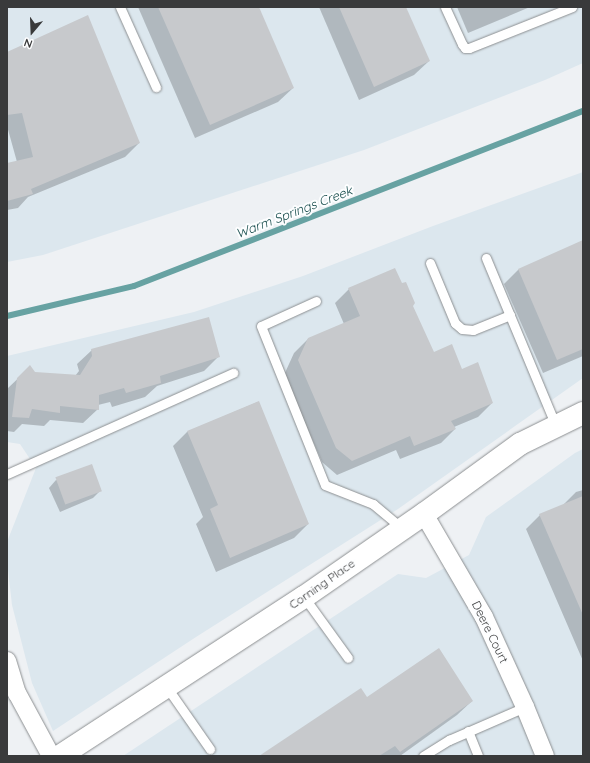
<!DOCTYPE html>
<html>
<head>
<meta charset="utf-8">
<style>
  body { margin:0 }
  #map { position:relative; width:590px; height:763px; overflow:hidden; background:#eef1f4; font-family:Quicksand,sans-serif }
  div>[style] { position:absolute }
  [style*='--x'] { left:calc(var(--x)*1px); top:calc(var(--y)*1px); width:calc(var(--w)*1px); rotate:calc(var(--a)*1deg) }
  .built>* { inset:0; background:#dce7ee }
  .shadow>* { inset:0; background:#0003 }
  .stream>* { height:6px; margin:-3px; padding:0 3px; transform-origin:3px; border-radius:3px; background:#67a2a2 }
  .building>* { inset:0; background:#c7c9cc; transform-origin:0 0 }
  .roads { filter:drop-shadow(0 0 1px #8c8f91) drop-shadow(0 0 1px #8c8f91) }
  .lane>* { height:9px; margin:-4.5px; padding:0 4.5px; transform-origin:4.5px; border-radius:4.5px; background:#fff }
  .street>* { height:18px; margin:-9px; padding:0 9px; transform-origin:9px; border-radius:9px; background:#fff }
  .secondary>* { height:22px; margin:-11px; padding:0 11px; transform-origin:11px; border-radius:11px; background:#fff }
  span { translate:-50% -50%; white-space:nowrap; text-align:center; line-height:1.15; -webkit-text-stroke:4px #fdfeff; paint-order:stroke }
  .street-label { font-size:12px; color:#393a3b }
  .water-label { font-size:13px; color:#184d4d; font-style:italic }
  .frame { position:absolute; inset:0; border:8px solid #393a3b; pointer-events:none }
  .north { position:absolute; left:12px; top:12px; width:40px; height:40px; -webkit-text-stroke:3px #fdfeff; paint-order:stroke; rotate:199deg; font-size:11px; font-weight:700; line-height:16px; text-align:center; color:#393a3b }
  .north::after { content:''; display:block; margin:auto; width:14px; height:18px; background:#393a3b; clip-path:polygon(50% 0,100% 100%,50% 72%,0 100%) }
</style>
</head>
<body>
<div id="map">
  <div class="built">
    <div style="clip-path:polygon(7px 7px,583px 7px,583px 63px,545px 80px,364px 150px,43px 255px,7px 262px)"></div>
    <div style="clip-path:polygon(583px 172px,583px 378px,398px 509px,196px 637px,53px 731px,32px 683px,12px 605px,7px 561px,7px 542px,36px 468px,20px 444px,7px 442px,7px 356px,194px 312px,303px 276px,433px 226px)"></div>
    <div style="clip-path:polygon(583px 449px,583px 756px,123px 756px,398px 574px,426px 578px,469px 555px,486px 517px,575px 453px)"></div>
  </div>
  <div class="shadow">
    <div style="clip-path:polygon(138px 7px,258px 7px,293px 88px,278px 102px,195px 138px)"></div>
    <div style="clip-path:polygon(319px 7px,405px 7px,429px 61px,414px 75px,359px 100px)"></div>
    <div style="clip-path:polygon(457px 7px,530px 7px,468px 33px)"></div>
    <div style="clip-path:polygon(7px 53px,139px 143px,125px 157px,28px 197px,18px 208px,7px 210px,7px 164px,17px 162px,7px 126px)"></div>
    <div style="clip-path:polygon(583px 241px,583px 356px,543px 373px,504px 284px,518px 270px)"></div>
    <div style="clip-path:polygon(349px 289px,412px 306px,433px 354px,461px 371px,492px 403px,478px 417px,454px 427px,455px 429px,441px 443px,400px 459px,396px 450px,337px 475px,322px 462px,284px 375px,294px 353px,308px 339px,344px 324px,335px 303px)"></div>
    <div style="clip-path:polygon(92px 350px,218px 357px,204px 371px,157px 386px,145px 397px,112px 407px,110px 402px,98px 405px,98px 409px,83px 423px,50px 420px,44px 426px,22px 424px,14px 432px,7px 431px,7px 389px,30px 367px,34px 373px,75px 376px,79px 371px,77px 364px)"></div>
    <div style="clip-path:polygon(258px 402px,308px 524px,294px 538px,216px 572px,196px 524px,203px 517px,173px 446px,187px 432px)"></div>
    <div style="clip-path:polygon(56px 480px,101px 490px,93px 498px,60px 512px,49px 488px)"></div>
    <div style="clip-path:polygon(583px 490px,583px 661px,526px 529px,540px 515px,563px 505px,576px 492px)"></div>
    <div style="clip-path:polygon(366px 699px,472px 701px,457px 715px,400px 756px,260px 756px)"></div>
  </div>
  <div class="stream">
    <div style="--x:7;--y:316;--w:130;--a:-13.3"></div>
    <div style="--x:134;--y:286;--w:482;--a:-21.3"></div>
  </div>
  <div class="building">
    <div style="clip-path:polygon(158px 7px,259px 7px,294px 88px,210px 125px)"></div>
    <div style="clip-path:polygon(339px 7px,406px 7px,430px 61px,374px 87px)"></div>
    <div style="clip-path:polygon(88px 15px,140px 143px,31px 189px,33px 194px,7px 201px,7px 163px,33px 157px,22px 113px,7px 115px,7px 52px)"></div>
    <div style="clip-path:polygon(583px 240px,583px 349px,557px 360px,518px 269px)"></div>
    <div style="clip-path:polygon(395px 268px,402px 283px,406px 282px,415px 303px,413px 306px,434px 352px,452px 344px,462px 369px,478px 362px,493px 403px,451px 421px,456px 429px,414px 446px,410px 436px,352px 461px,336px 448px,298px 360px,308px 338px,360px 316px,348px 288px)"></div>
    <div style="clip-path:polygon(209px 317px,220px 357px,160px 376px,161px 383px,126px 393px,124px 388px,99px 395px,99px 410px,60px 406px,60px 413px,32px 409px,29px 418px,12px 417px,17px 378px,30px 365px,35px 372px,80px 375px,92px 356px,91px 349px)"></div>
    <div style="clip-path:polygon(259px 401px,309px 524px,230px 558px,210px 509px,218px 505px,187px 431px)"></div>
    <div style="left:92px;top:464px;width:29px;height:39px;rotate:70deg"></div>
    <div style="clip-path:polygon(583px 496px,583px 615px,539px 514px)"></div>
    <div style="clip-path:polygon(439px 648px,473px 701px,400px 752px,395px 746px,379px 756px,259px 756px,361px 688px,367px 697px)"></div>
  </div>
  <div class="roads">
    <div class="lane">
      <div style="--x:120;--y:7;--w:88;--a:65.8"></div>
      <div style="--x:445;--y:7;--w:41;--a:65.3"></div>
      <div style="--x:462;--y:44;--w:5;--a:53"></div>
      <div style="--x:465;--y:48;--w:4;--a:0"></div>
      <div style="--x:469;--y:48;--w:111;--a:-21.7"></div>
      <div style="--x:486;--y:258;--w:182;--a:67.4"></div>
      <div style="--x:430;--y:263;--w:65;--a:67.4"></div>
      <div style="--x:455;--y:323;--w:9;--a:41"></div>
      <div style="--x:462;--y:329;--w:11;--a:5"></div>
      <div style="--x:473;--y:330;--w:40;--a:-22"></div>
      <div style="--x:316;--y:301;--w:60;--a:155.6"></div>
      <div style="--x:261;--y:326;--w:171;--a:68.1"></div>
      <div style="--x:325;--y:485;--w:52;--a:21.6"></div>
      <div style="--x:373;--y:504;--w:38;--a:40"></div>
      <div style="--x:7;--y:474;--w:248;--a:-24.1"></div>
      <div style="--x:304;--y:597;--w:75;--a:54.2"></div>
      <div style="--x:166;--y:686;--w:77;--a:55.1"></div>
      <div style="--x:468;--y:731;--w:27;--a:68"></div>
      <div style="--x:423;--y:756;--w:31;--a:-32"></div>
      <div style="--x:449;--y:740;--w:83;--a:-23.5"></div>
    </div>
    <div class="street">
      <div style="--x:424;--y:514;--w:119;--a:59.8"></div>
      <div style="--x:484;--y:617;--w:99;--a:65.5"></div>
      <div style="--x:525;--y:707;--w:53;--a:67.8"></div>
      <div style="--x:7;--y:661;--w:34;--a:73"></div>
      <div style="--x:17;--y:693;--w:72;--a:61.6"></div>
    </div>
    <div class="secondary">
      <div style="--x:60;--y:756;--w:291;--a:-33.1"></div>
      <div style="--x:304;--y:597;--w:146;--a:-34.7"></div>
      <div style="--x:424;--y:514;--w:119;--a:-36.1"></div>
      <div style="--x:520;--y:444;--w:70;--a:-26.2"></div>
    </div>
  </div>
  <div class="street-label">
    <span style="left:322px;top:584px;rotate:-35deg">Corning Place</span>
    <span style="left:490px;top:632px;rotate:64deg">Deere Court</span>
  </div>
  <div class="water-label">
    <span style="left:294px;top:212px;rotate:-21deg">Warm Springs Creek</span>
  </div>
  <div class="frame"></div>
  <div class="north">N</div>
</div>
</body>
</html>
